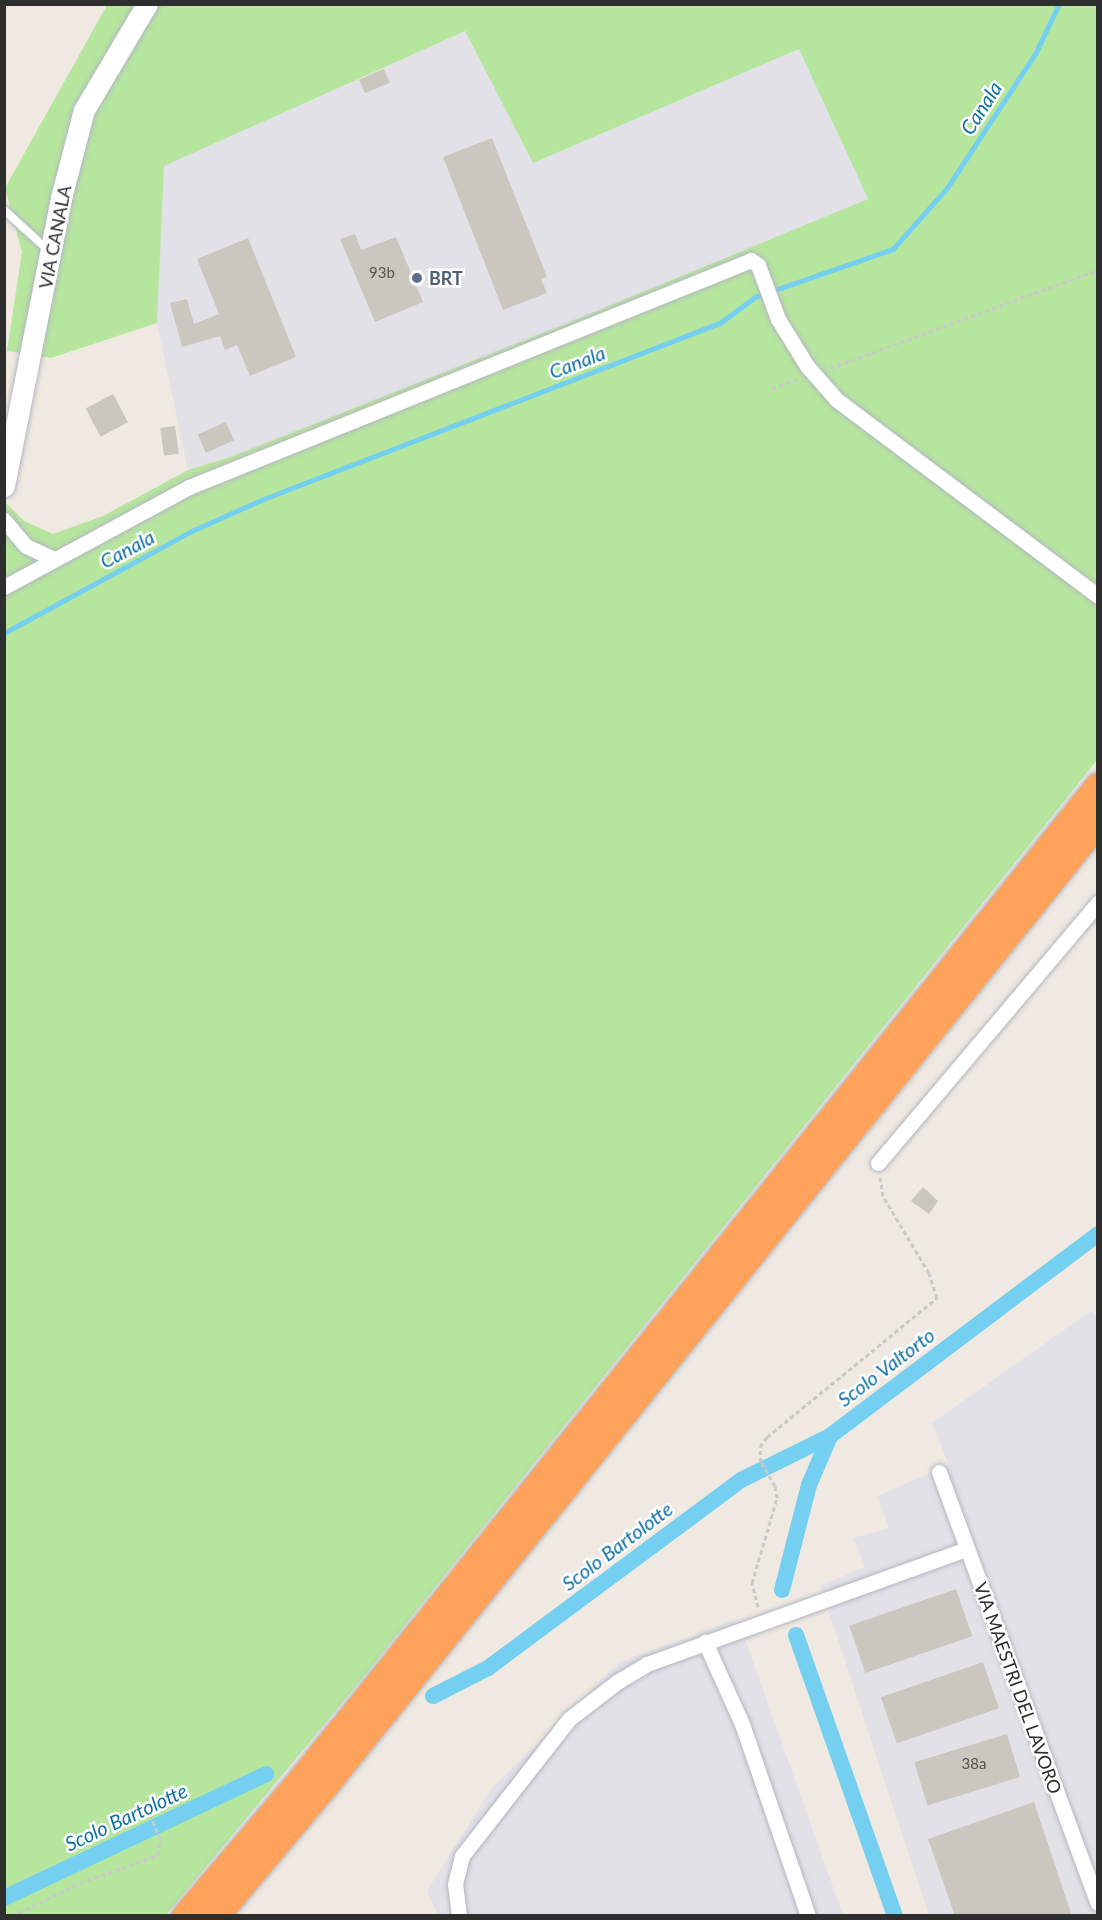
<!DOCTYPE html>
<html>
<head>
<meta charset="utf-8">
<style>
  body { margin:0 }
  #map { position:relative; width:1102px; height:1920px; overflow:hidden; background:#efe9e1; font-family:Lato,sans-serif }
  div>[style] { position:absolute }
  [style*='--x'] { left:calc(var(--x)*1px); top:calc(var(--y)*1px); width:calc(var(--w)*1px); rotate:calc(var(--a)*1deg) }
  .industrial>* { inset:0; background:#e3e1e8 }
  .green>* { inset:0; background:#b6e59e }
  .stream>* { height:4.5px; margin:-2.25px; padding:0 2.25px; transform-origin:2.25px; border-radius:2.25px; background:#75cff0 }
  .canal>* { height:16px; margin:-8px; padding:0 8px; transform-origin:8px; border-radius:8px; background:#75cff0 }
  .building>* { inset:0; background:#cbc7bf; transform-origin:0 0 }
  .path>* { height:3px; margin-top:-1.5px; transform-origin:0; background:repeating-linear-gradient(90deg,#c9c9c9 0 4.5px,transparent 0 7.5px) }
  .roads { filter:drop-shadow(0 0 2px #b4b7c1) drop-shadow(0 0 2px #b4b7c1) }
  .lane>* { height:8px; margin:-4px; padding:0 4px; transform-origin:4px; border-radius:4px; background:#fff }
  .street>* { height:15px; margin:-7.5px; padding:0 7.5px; transform-origin:7.5px; border-radius:7.5px; background:#fff }
  .secondary>* { height:21px; margin:-10.5px; padding:0 10.5px; transform-origin:10.5px; border-radius:10.5px; background:#fff }
  .highway>* { height:27px; margin:-13.5px; padding:0 13.5px; transform-origin:13.5px; border-radius:13.5px; background:#ffa35c }
  .dots>* { width:16px; height:16px; translate:-50% -50%; box-sizing:border-box; border:3px solid #fff; border-radius:50% }
  span { translate:-50% -50%; white-space:nowrap; text-align:center; line-height:1.15; -webkit-text-stroke:5px #fff; paint-order:stroke }
  .number-label { font-size:15px; color:#555452 }
  .number-label span { -webkit-text-stroke-width:0 }
  .street-label { font-size:18px; color:#2e2e2e }
  .service-label { font-size:18px; color:#4e5e75; font-weight:700 }
  .left { translate:0 -50%; text-align:left }
  .water-label { font-size:20px; color:#0d6fa3; font-style:italic }
  .frame { position:absolute; inset:0; border:6px solid #2e2e2e; pointer-events:none }
</style>
</head>
<body>
<div id="map">
  <div class="industrial">
    <div style="clip-path:polygon(465px 31px,533px 163px,799px 49px,869px 199px,558px 327px,233px 456px,188px 470px,157px 323px,163px 166px)"></div>
    <div style="clip-path:polygon(1091px 1311px,1098px 1319px,1097px 1915px,929px 1915px,820px 1586px,865px 1567px,853px 1538px,889px 1528px,877px 1496px,949px 1465px,932px 1423px)"></div>
    <div style="clip-path:polygon(738px 1619px,843px 1915px,438px 1915px,427px 1891px,491px 1789px,618px 1663px)"></div>
  </div>
  <div class="green">
    <div style="clip-path:polygon(107px 5px,1097px 5px,1097px 760px,357px 1685px,166px 1915px,5px 1915px,5px 502px,24px 521px,53px 534px,103px 516px,188px 470px,233px 456px,558px 327px,868px 199px,799px 49px,533px 163px,465px 31px,164px 166px,157px 323px,51px 358px,7px 351px,22px 252px,5px 188px)"></div>
  </div>
  <div class="stream">
    <div style="--x:4;--y:633;--w:216;--a:-28.5"></div>
    <div style="--x:194;--y:530;--w:73;--a:-24.1"></div>
    <div style="--x:261;--y:500;--w:492;--a:-21.1"></div>
    <div style="--x:720;--y:323;--w:44;--a:-36.6"></div>
    <div style="--x:755;--y:297;--w:146;--a:-19.2"></div>
    <div style="--x:893;--y:249;--w:81;--a:-48.5"></div>
    <div style="--x:947;--y:188;--w:160;--a:-56.7"></div>
    <div style="--x:1035;--y:54;--w:55;--a:-64.4"></div>
  </div>
  <div class="canal">
    <div style="--x:782;--y:1590;--w:108;--a:-75.6"></div>
    <div style="--x:809;--y:1485;--w:53;--a:-66.8"></div>
    <div style="--x:830;--y:1436;--w:336;--a:-37"></div>
    <div style="--x:796;--y:1635;--w:298;--a:70.6"></div>
    <div style="--x:433;--y:1696;--w:62;--a:-27"></div>
    <div style="--x:488;--y:1668;--w:315;--a:-36.6"></div>
    <div style="--x:741;--y:1480;--w:99;--a:-26.3"></div>
    <div style="--x:4;--y:1898;--w:290;--a:-25.3"></div>
  </div>
  <div class="building">
    <div style="left:384px;top:69px;width:15px;height:27px;rotate:67deg"></div>
    <div style="clip-path:polygon(492px 138px,547px 277px,541px 279px,547px 293px,503px 310px,443px 157px)"></div>
    <div style="clip-path:polygon(355px 234px,361px 250px,396px 237px,423px 302px,375px 322px,340px 239px)"></div>
    <div style="clip-path:polygon(248px 238px,296px 357px,250px 376px,237px 345px,225px 350px,220px 336px,182px 347px,170px 303px,187px 299px,194px 324px,219px 314px,197px 259px)"></div>
    <div style="left:113px;top:394px;width:32px;height:31px;rotate:62deg"></div>
    <div style="left:226px;top:422px;width:20px;height:31px;rotate:66deg"></div>
    <div style="left:175px;top:426px;width:28px;height:15px;rotate:82deg"></div>
    <div style="clip-path:polygon(923px 1187px,938px 1201px,929px 1214px,911px 1201px)"></div>
    <div style="left:956px;top:1589px;width:50px;height:113px;rotate:71deg"></div>
    <div style="left:983px;top:1662px;width:49px;height:108px;rotate:71deg"></div>
    <div style="left:1007px;top:1734px;width:45px;height:97px;rotate:73deg"></div>
    <div style="clip-path:polygon(1034px 1802px,1072px 1916px,955px 1916px,928px 1839px)"></div>
  </div>
  <div class="path">
    <div style="--x:830;--y:368;--w:285;--a:-20.1"></div>
    <div style="--x:772;--y:388;--w:28;--a:-19"></div>
    <div style="--x:758;--y:1607;--w:25;--a:-104"></div>
    <div style="--x:752;--y:1583;--w:89;--a:-73.6"></div>
    <div style="--x:777;--y:1498;--w:12;--a:-99"></div>
    <div style="--x:775;--y:1486;--w:28;--a:-120"></div>
    <div style="--x:761;--y:1462;--w:15;--a:-94"></div>
    <div style="--x:760;--y:1447;--w:12;--a:-55"></div>
    <div style="--x:767;--y:1437;--w:220;--a:-39.3"></div>
    <div style="--x:937;--y:1298;--w:26;--a:-108"></div>
    <div style="--x:929;--y:1273;--w:90;--a:-120.9"></div>
    <div style="--x:883;--y:1196;--w:19;--a:-99"></div>
    <div style="--x:12;--y:1916;--w:76;--a:-25.9"></div>
    <div style="--x:80;--y:1883;--w:83;--a:-19.7"></div>
    <div style="--x:158;--y:1855;--w:16;--a:-83"></div>
    <div style="--x:160;--y:1839;--w:35;--a:-112"></div>
  </div>
  <div class="roads">
    <div class="lane">
      <div style="--x:4;--y:210;--w:59;--a:42.3"></div>
    </div>
    <div class="street">
      <div style="--x:4;--y:520;--w:34;--a:50"></div>
      <div style="--x:26;--y:546;--w:31;--a:25"></div>
      <div style="--x:4;--y:587;--w:210;--a:-28.4"></div>
      <div style="--x:189;--y:487;--w:606;--a:-21.99"></div>
      <div style="--x:751;--y:260;--w:9;--a:36"></div>
      <div style="--x:758;--y:265;--w:58;--a:69.7"></div>
      <div style="--x:778;--y:319;--w:55;--a:58.3"></div>
      <div style="--x:807;--y:366;--w:45;--a:48.6"></div>
      <div style="--x:837;--y:400;--w:326;--a:36.9"></div>
      <div style="--x:878;--y:1163;--w:341;--a:-49.8"></div>
      <div style="--x:939;--y:1472;--w:459;--a:69.8"></div>
      <div style="--x:705;--y:1642;--w:90;--a:65.7"></div>
      <div style="--x:742;--y:1724;--w:203;--a:71"></div>
      <div style="--x:459;--y:1916;--w:32;--a:-97"></div>
      <div style="--x:455;--y:1884;--w:29;--a:-76"></div>
      <div style="--x:462;--y:1856;--w:174;--a:-52"></div>
      <div style="--x:569;--y:1719;--w:61;--a:-37.6"></div>
      <div style="--x:617;--y:1682;--w:35;--a:-31"></div>
      <div style="--x:647;--y:1664;--w:340;--a:-19.8"></div>
    </div>
    <div class="secondary">
      <div style="--x:4;--y:486;--w:294;--a:-78.8"></div>
      <div style="--x:61;--y:198;--w:91;--a:-75.4"></div>
      <div style="--x:84;--y:110;--w:123;--a:-59.3"></div>
    </div>
    <div class="highway">
      <div style="--x:185;--y:1916;--w:184;--a:-49.6"></div>
      <div style="--x:304;--y:1776;--w:1269;--a:-51.27"></div>
      <div style="--x:215;--y:1916;--w:177;--a:-50"></div>
      <div style="--x:329;--y:1780;--w:1229;--a:-51.27"></div>
    </div>
  </div>
  <div class="dots">
    <div style="left:417px;top:278px;background:#5c6f8a"></div>
  </div>
  <div class="number-label">
    <span style="left:382px;top:273px">93b</span>
    <span style="left:974px;top:1764px">38a</span>
  </div>
  <div class="street-label">
    <span style="left:55px;top:237px;rotate:-79deg">VIA CANALA</span>
    <span style="left:1018px;top:1688px;rotate:70deg">VIA MAESTRI DEL LAVORO</span>
  </div>
  <div class="service-label">
    <span class="left" style="left:429px;top:278px">BRT</span>
  </div>
  <div class="water-label">
    <span style="left:981px;top:108px;rotate:-57deg">Canala</span>
    <span style="left:577px;top:362px;rotate:-21deg">Canala</span>
    <span style="left:127px;top:549px;rotate:-28deg">Canala</span>
    <span style="left:886px;top:1367px;rotate:-37deg">Scolo Valtorto</span>
    <span style="left:617px;top:1546px;rotate:-37deg">Scolo Bartolotte</span>
    <span style="left:126px;top:1817px;rotate:-25deg">Scolo Bartolotte</span>
  </div>
  <div class="frame"></div>
</div>
</body>
</html>
